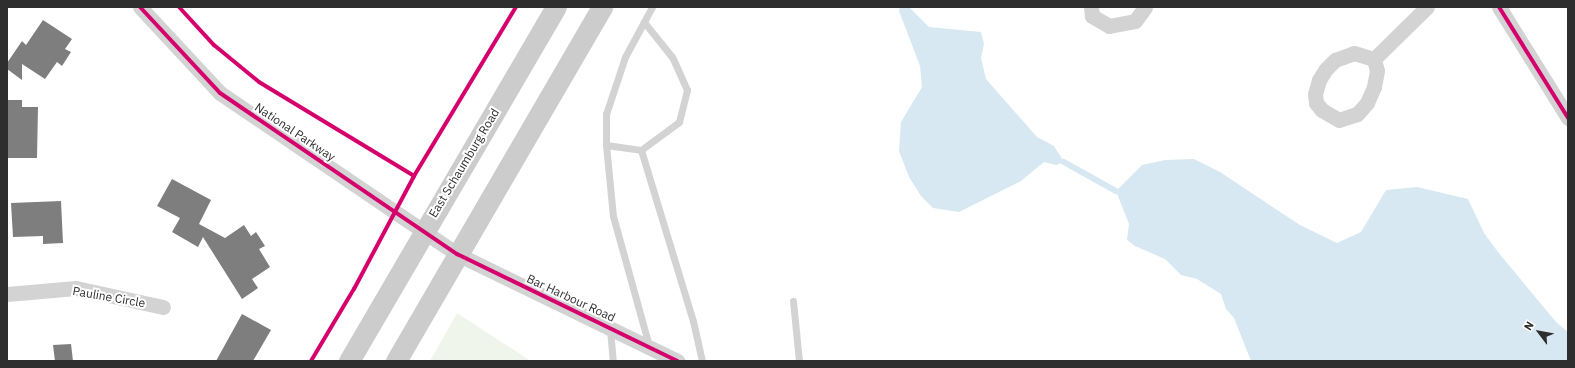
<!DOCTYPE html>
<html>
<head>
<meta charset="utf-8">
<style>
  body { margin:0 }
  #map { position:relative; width:1575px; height:368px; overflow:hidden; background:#fff; font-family:"IBM Plex Sans",sans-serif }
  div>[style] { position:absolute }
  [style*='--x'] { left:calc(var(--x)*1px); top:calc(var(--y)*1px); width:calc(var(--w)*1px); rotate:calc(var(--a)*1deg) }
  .green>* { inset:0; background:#f0f5eb }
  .water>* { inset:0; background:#d7e8f2 }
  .stream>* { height:5.5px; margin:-2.75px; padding:0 2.75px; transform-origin:2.75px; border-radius:2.75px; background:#d7e8f2 }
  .building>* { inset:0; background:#7e7e7e }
  .lane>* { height:7px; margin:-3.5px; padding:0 3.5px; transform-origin:3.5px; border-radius:3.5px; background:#d3d3d3 }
  .street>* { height:15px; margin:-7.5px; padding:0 7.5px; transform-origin:7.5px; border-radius:7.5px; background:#d3d3d3 }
  .secondary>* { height:21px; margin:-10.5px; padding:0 10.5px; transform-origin:10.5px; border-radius:10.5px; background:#ccc }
  .cycleway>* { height:4px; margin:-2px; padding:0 2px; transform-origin:2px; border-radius:2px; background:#d6006c }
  span { translate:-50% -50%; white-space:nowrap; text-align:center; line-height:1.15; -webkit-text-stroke:4px #fff; paint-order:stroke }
  .street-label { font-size:12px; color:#2e2e2e }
  .frame { position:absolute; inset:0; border:8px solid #2e2e2e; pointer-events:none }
  .north { position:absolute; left:1519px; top:312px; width:40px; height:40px; -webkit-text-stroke:3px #fff; paint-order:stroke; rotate:302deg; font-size:11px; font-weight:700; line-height:16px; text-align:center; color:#2e2e2e }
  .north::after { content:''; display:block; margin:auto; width:14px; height:18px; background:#2e2e2e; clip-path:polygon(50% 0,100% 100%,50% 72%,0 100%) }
</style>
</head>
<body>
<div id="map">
  <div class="green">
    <div style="clip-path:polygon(457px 313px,531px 361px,430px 361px)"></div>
  </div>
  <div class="water">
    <div style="clip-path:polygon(900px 7px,909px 7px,929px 27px,981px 32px,984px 44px,981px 58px,986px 79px,1037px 137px,1054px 146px,1064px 162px,1056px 165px,1044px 162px,1021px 181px,959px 212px,933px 208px,921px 196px,909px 177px,899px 151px,901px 122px,922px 87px,920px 66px,899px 11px)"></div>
    <div style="clip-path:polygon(1194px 159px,1220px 172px,1300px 225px,1337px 243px,1361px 232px,1386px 190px,1417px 187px,1468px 199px,1484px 233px,1498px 252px,1556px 322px,1568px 332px,1568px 361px,1251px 361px,1234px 318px,1226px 309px,1221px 294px,1197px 279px,1181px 275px,1165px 259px,1135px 246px,1127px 240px,1129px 224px,1116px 191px,1142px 165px,1165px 160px)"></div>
  </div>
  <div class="stream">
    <div style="--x:1064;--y:162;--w:60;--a:29.1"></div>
  </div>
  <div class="building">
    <div style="clip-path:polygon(43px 20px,72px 39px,65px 49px,71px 52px,62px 66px,57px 62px,45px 79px,22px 64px,22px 80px,7px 69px,7px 63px,22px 41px,26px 45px)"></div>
    <div style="clip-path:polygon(7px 100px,22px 100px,22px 107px,38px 107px,37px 158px,7px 158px)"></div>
    <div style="clip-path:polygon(172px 179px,211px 200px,199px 224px,225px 238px,244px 225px,251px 236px,256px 232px,265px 246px,259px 249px,270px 267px,252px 279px,258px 288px,242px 299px,203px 237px,198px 247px,172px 232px,180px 218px,157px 206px)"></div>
    <div style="clip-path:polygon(61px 201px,63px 243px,43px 244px,43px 236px,13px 237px,11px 203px)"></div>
    <div style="clip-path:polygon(242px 314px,271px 330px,253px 361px,216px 361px)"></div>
    <div style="clip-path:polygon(71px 344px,73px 361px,55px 361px,53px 345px)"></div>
  </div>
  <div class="lane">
    <div style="--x:652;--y:7;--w:57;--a:118.4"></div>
    <div style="--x:625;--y:57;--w:60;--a:108.4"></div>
    <div style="--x:606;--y:114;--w:31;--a:90"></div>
    <div style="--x:606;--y:145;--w:35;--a:8"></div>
    <div style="--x:641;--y:150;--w:179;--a:73.1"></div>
    <div style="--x:693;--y:321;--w:41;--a:77.3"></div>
    <div style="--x:606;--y:145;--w:71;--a:84.4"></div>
    <div style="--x:613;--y:216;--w:135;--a:74.5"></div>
    <div style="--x:641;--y:150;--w:47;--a:-36.4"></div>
    <div style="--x:679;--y:122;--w:33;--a:-76"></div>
    <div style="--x:687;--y:90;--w:36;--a:-114"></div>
    <div style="--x:672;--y:57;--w:45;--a:-128.7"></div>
    <div style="--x:793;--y:301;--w:60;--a:84.3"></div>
    <div style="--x:610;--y:329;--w:32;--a:85"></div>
  </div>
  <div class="street">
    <div style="--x:140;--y:7;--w:117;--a:47.1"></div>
    <div style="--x:220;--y:93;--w:287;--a:34.2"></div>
    <div style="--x:457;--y:254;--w:245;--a:25.9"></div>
    <div style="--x:1091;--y:7;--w:9;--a:84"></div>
    <div style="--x:1092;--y:16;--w:20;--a:30"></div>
    <div style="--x:1109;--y:26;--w:26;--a:-11"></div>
    <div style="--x:1135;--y:21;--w:17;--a:-54"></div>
    <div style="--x:1499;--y:7;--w:131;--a:58.1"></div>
    <div style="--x:1354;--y:53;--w:21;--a:17"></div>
    <div style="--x:1374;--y:59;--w:12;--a:76"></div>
    <div style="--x:1377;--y:71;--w:16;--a:101"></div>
    <div style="--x:1374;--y:87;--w:17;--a:114"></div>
    <div style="--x:1367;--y:103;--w:15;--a:132"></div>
    <div style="--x:1357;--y:114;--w:19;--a:162"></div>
    <div style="--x:1339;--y:120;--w:20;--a:-150"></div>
    <div style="--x:1322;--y:110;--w:9;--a:-131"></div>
    <div style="--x:1316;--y:103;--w:9;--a:-96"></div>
    <div style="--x:1315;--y:94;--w:15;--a:-74"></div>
    <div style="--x:1319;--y:80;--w:13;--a:-58"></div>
    <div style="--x:1326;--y:69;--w:13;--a:-45"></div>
    <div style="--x:1335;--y:60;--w:20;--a:-20"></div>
    <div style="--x:1374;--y:59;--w:74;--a:-44.5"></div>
    <div style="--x:7;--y:294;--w:69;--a:-5"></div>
    <div style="--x:76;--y:288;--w:89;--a:12.3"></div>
  </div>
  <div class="secondary">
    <div style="--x:349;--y:361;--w:410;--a:-59.7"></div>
    <div style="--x:396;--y:361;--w:410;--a:-59.8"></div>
  </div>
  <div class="cycleway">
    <div style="--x:140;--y:7;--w:117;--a:47.1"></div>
    <div style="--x:220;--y:93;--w:287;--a:34.2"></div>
    <div style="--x:457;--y:254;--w:245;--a:25.9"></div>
    <div style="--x:179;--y:7;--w:52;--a:47.4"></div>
    <div style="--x:214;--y:45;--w:58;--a:39.4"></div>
    <div style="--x:259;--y:82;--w:181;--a:31.2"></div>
    <div style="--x:1499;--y:7;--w:131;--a:58.1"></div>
    <div style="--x:311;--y:361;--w:84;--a:-59.2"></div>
    <div style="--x:354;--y:289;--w:128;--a:-62"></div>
    <div style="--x:414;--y:176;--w:197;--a:-58.9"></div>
  </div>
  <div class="street-label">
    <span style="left:295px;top:132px;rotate:34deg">National Parkway</span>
    <span style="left:464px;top:163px;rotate:-59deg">East Schaumburg Road</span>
    <span style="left:109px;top:297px;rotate:10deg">Pauline Circle</span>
    <span style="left:571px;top:298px;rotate:25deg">Bar Harbour Road</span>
  </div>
  <div class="frame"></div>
  <div class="north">N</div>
</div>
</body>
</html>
